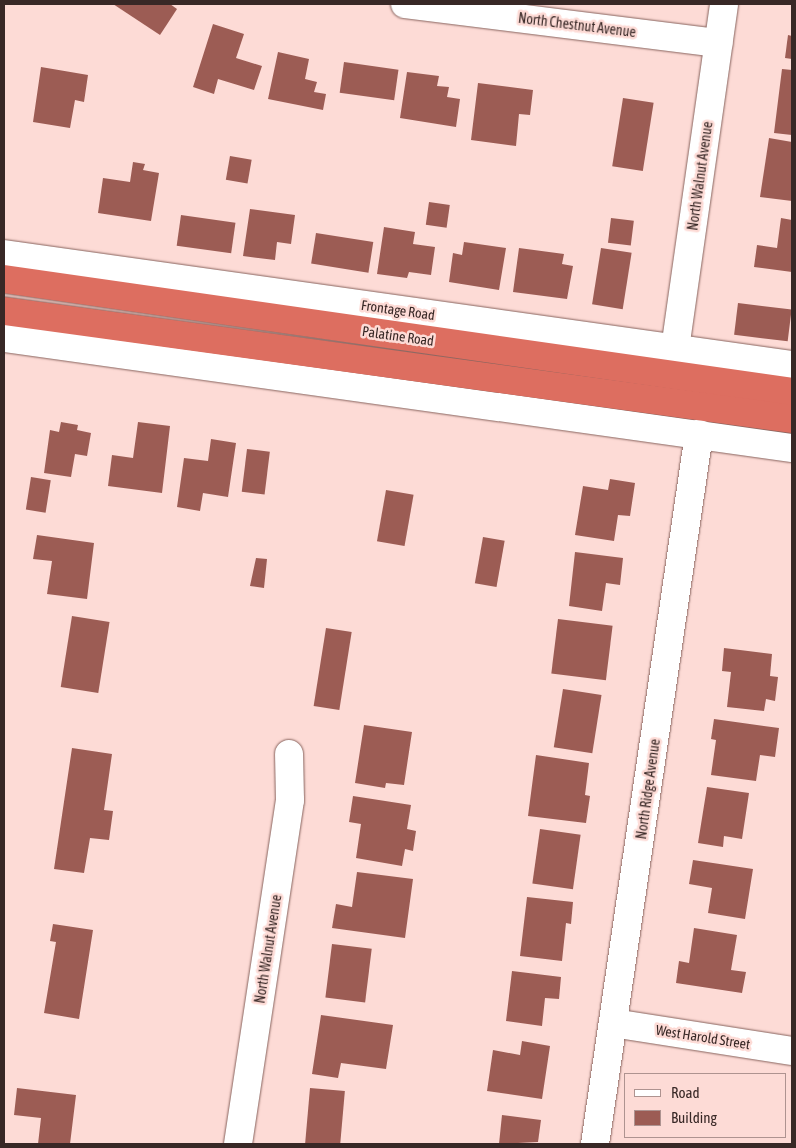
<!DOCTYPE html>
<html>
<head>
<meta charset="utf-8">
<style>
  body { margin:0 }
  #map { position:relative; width:796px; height:1148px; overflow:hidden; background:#fddbd6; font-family:"Asap Condensed",sans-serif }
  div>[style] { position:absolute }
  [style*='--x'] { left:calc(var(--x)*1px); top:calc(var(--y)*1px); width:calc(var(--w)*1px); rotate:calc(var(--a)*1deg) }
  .building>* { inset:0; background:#9c5c54; transform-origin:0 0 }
  .roads { filter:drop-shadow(0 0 1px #88645e) drop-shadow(0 0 1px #88645e) }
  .minor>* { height:28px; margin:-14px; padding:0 14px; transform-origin:14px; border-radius:14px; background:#fff }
  .highway>* { height:28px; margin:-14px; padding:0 14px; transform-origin:14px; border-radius:14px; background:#dd6e60 }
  span { translate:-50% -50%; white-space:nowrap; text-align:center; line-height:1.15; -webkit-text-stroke:5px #fddbd6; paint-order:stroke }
  .street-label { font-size:14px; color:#382826 }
  .frame { position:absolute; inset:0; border:5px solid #382826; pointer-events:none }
  .legend { position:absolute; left:624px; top:1073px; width:162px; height:65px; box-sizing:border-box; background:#fddbd6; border:1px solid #ae9390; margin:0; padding:6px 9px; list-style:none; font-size:15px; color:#382826 }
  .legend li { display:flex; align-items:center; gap:10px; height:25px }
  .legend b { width:25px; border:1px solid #ae9390 }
</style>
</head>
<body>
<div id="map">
  <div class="building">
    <div style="clip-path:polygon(113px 4px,170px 4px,177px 9px,160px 35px)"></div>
    <div style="clip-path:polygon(213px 24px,244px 34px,236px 58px,262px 66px,254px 90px,218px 79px,214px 94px,193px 87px)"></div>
    <div style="clip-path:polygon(788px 35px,792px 36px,792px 59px,785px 58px)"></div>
    <div style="clip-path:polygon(278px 52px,309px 59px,305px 79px,317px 82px,314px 92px,326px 94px,323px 110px,268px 99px)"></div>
    <div style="left:344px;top:62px;width:55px;height:31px;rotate:8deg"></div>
    <div style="clip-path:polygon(41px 67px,88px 75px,84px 102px,75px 100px,70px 128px,33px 122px)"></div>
    <div style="clip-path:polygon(782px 69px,792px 70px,792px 135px,774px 133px)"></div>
    <div style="clip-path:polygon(407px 72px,439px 76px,437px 86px,449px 87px,447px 97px,460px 99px,456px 127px,400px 118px)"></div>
    <div style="clip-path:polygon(478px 83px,533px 90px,530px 115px,519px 114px,516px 146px,471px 140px)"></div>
    <div style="left:623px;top:98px;width:31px;height:69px;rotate:9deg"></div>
    <div style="clip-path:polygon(769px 138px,792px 142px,792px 201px,760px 197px)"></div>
    <div style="left:230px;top:156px;width:22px;height:24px;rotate:10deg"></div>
    <div style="clip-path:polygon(133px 162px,145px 164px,143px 170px,159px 173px,151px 221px,98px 213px,103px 178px,130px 182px)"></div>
    <div style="left:429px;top:202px;width:21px;height:23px;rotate:8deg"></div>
    <div style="clip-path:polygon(250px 209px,295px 215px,291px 244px,277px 242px,275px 260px,243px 256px)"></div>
    <div style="left:181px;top:215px;width:55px;height:31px;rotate:8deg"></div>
    <div style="left:611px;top:218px;width:23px;height:25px;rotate:7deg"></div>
    <div style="clip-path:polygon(781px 218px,792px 220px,792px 272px,754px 267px,757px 245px,777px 248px)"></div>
    <div style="clip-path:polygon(384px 227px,415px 232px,413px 244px,435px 247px,431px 275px,409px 272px,407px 278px,377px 274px)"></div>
    <div style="left:316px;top:233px;width:58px;height:31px;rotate:9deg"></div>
    <div style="clip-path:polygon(464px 242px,506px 248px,499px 290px,449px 282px,453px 253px,462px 255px)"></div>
    <div style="clip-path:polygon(519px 248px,564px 254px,562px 264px,573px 266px,567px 299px,513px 292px)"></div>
    <div style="left:601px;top:248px;width:31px;height:57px;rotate:9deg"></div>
    <div style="left:738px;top:303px;width:54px;height:32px;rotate:7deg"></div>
    <div style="clip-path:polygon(61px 422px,78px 425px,77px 430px,91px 433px,87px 456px,75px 454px,71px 477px,44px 473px,50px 430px,59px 432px)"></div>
    <div style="clip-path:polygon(138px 422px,170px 426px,162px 493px,108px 486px,112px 455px,133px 458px)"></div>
    <div style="clip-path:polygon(211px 439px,236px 443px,228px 497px,203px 493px,200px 511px,177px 507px,184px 458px,208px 461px)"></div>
    <div style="left:247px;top:449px;width:23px;height:43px;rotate:7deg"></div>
    <div style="left:31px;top:477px;width:20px;height:33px;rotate:9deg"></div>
    <div style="clip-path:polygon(610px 479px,635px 483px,630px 516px,618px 515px,614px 541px,575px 535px,583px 486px,608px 490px)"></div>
    <div style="left:386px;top:490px;width:28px;height:52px;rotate:10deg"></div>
    <div style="clip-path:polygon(37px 535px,94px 543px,87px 599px,47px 594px,52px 561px,33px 559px)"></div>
    <div style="left:483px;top:537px;width:22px;height:47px;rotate:10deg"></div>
    <div style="clip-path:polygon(575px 552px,623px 558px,620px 585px,606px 583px,602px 611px,569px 606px)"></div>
    <div style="clip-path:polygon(256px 558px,267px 559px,264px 588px,250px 586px)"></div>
    <div style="left:72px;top:616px;width:38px;height:72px;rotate:9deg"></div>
    <div style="left:558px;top:619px;width:55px;height:55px;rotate:7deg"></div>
    <div style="left:326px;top:628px;width:26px;height:79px;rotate:9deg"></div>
    <div style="clip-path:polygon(724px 648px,772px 654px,770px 676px,778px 677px,775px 701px,766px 699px,764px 711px,727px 707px,731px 672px,722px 671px)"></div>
    <div style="left:563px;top:689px;width:39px;height:59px;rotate:9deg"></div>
    <div style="clip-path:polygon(714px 719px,779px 728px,775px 757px,760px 755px,756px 781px,711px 775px,716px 740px,711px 739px)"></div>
    <div style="clip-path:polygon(364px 725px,412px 732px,404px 785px,386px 783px,385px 788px,355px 783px)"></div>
    <div style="clip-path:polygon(72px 748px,112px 754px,104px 810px,113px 811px,109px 840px,90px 838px,84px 873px,54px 869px)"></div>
    <div style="clip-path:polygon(536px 755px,589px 763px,585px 795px,590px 796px,586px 823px,528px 816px)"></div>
    <div style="clip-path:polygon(707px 787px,749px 793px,742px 839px,724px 836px,723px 847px,698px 843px)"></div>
    <div style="clip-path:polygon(353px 796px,411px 805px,407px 829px,416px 831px,413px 851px,405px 849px,402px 866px,356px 858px,361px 824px,349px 822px)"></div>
    <div style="left:540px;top:829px;width:41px;height:55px;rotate:8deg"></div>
    <div style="clip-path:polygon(693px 860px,753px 869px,745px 919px,708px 913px,712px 888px,689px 884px)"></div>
    <div style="clip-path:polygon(357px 872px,413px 879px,405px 938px,332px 928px,336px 904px,352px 907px)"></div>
    <div style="clip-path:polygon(527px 897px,573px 902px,571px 924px,566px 923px,562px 961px,520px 956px)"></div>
    <div style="clip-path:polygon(53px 924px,93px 930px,79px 1019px,44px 1013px,56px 942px,50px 941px)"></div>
    <div style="clip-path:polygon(694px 928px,737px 935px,731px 970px,746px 972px,742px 993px,676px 983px,679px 961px,689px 963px)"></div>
    <div style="left:332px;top:944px;width:40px;height:54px;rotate:7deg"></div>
    <div style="clip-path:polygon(512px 971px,561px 977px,559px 999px,545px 998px,542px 1026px,506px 1021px)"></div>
    <div style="clip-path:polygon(321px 1015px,393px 1025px,386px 1069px,341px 1063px,338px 1078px,312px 1074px)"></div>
    <div style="clip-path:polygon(522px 1041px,550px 1046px,542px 1099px,487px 1091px,493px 1050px,520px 1055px)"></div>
    <div style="clip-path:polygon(17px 1088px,76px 1095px,70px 1144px,38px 1144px,41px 1118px,14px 1115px)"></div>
    <div style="left:310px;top:1088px;width:35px;height:56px;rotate:5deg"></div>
    <div style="clip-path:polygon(502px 1115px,541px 1120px,538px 1142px,499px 1144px)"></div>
  </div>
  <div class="roads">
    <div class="minor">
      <div style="--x:405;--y:4;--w:316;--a:7.1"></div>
      <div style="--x:4;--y:254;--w:796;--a:8.02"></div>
      <div style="--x:4;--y:338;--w:796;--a:7.95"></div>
      <div style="--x:675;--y:349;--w:348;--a:-81.9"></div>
      <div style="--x:613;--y:1023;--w:181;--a:8.9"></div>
      <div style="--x:238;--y:1144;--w:348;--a:-81.4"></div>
      <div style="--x:290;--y:800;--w:46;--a:-91.2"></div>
      <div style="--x:595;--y:1144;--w:718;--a:-81.67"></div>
    </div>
    <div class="highway">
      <div style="--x:4;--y:279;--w:796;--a:8.16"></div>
      <div style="--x:4;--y:311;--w:795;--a:7.8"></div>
    </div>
  </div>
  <div class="street-label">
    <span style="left:577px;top:25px;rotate:7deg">North Chestnut Avenue</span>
    <span style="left:700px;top:176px;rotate:-82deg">North Walnut Avenue</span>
    <span style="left:398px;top:310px;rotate:8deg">Frontage Road</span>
    <span style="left:398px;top:336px;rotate:8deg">Palatine Road</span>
    <span style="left:648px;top:789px;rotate:-82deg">North Ridge Avenue</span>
    <span style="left:268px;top:949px;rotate:-81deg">North Walnut Avenue</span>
    <span style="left:703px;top:1037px;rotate:9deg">West Harold Street</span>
  </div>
  <div class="frame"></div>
  <ul class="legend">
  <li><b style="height:6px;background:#fff"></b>Road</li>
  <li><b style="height:14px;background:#9c5c54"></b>Building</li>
  </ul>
</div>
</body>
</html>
